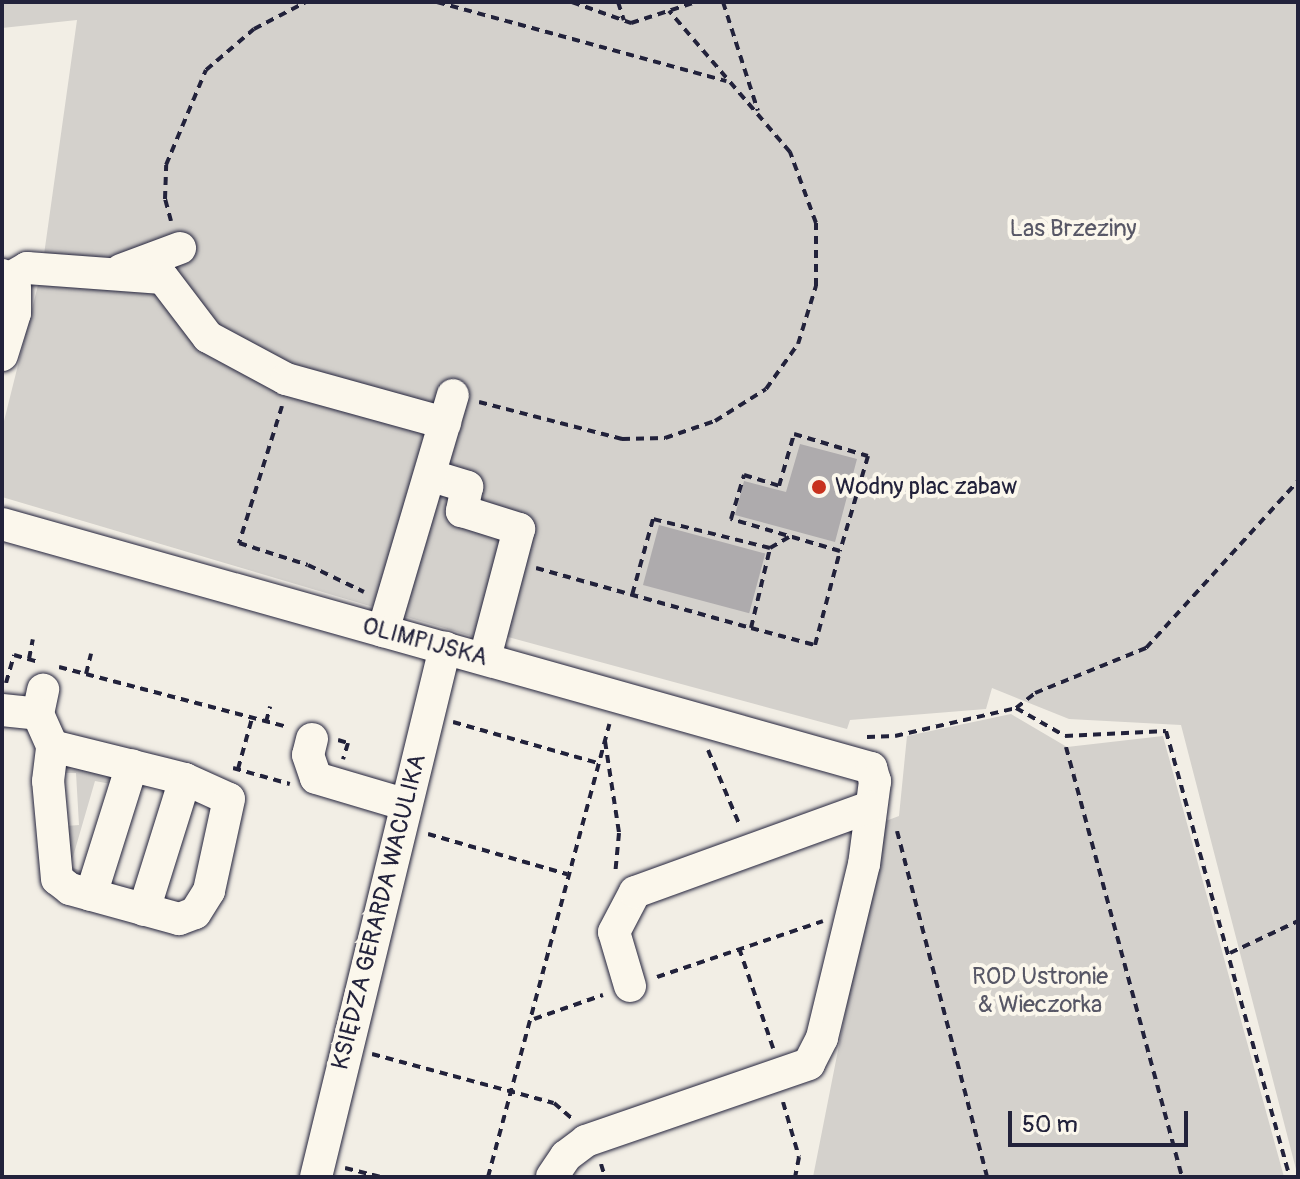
<!DOCTYPE html>
<html>
<head>
<meta charset="utf-8">
<style>
  body { margin:0 }
  #map { position:relative; width:1300px; height:1179px; overflow:hidden; background:#f2eee5; font-family:Pangolin,sans-serif }
  div>[style] { position:absolute }
  [style*='--x'] { left:calc(var(--x)*1px); top:calc(var(--y)*1px); width:calc(var(--w)*1px); rotate:calc(var(--a)*1deg) }
  .green>* { inset:0; background:#d4d1cc }
  .water>* { inset:0; background:#aeabad; transform-origin:0 0 }
  .path>* { height:4px; margin-top:-2px; transform-origin:0; background:repeating-linear-gradient(90deg,#22223b 0 8px,transparent 0 14px) }
  .roads { filter:drop-shadow(0 0 2px #22223b) drop-shadow(0 0 2px #22223b) }
  .minor>* { height:32px; margin:-16px; padding:0 16px; transform-origin:16px; border-radius:16px; background:#fbf7ec }
  .dots>* { width:22px; height:22px; translate:-50% -50%; box-sizing:border-box; border:4px solid #fbf7ec; border-radius:50% }
  span { translate:-50% -50%; white-space:nowrap; text-align:center; line-height:1.15; -webkit-text-stroke:8px #fbf7ec; paint-order:stroke }
  .park-label { font-size:24px; color:#575766 }
  .poi-label { font-size:24px; color:#22223b }
  .left { translate:0 -50%; text-align:left }
  .street-label { font-size:24px; color:#22223b }
  .frame { position:absolute; inset:0; border:4px solid #22223b; pointer-events:none }
  .scale { position:absolute; left:1008px; top:1111px; width:180px; height:36px; box-sizing:border-box; border:4px solid #22223b; border-top:0; padding-left:10px; font-size:24px; line-height:28px; white-space:nowrap; color:#22223b; -webkit-text-stroke:6px #fbf7ec; paint-order:stroke }
</style>
</head>
<body>
<div id="map">
  <div class="green">
    <div style="clip-path:polygon(2px 2px,1298px 2px,1298px 1177px,1181px 725px,1069px 719px,992px 688px,986px 709px,850px 720px,847px 729px,490px 632px,488px 641px,2px 497px,2px 429px,42px 269px,77px 20px,2px 28px)"></div>
    <div style="clip-path:polygon(1011px 714px,1067px 747px,1163px 736px,1284px 1177px,813px 1177px,883px 822px,899px 816px,907px 736px)"></div>
    <div style="clip-path:polygon(63px 764px,113px 776px,111px 784px,95px 781px,70px 867px,82px 871px,85px 878px,68px 871px,66px 826px,79px 825px,76px 773px,63px 773px)"></div>
  </div>
  <div class="water">
    <div style="clip-path:polygon(800px 444px,857px 459px,835px 542px,735px 515px,744px 481px,786px 492px)"></div>
    <div style="left:659px;top:525px;width:110px;height:62px;rotate:15deg"></div>
  </div>
  <div class="path">
    <div style="--x:437;--y:2;--w:300;--a:15.3"></div>
    <div style="--x:572;--y:2;--w:63;--a:19.6"></div>
    <div style="--x:631;--y:23;--w:68;--a:-17.9"></div>
    <div style="--x:618;--y:2;--w:19;--a:72"></div>
    <div style="--x:723;--y:2;--w:114;--a:72.2"></div>
    <div style="--x:171;--y:221;--w:23;--a:-105"></div>
    <div style="--x:165;--y:199;--w:34;--a:-88"></div>
    <div style="--x:166;--y:165;--w:103;--a:-67.2"></div>
    <div style="--x:206;--y:70;--w:63;--a:-40.5"></div>
    <div style="--x:254;--y:29;--w:59;--a:-27.4"></div>
    <div style="--x:479;--y:402;--w:148;--a:14.5"></div>
    <div style="--x:622;--y:439;--w:43;--a:-1.3"></div>
    <div style="--x:665;--y:438;--w:53;--a:-18.8"></div>
    <div style="--x:715;--y:421;--w:60;--a:-32.1"></div>
    <div style="--x:766;--y:389;--w:55;--a:-54.6"></div>
    <div style="--x:798;--y:344;--w:61;--a:-72.8"></div>
    <div style="--x:816;--y:286;--w:63;--a:-90"></div>
    <div style="--x:816;--y:223;--w:76;--a:-110.1"></div>
    <div style="--x:790;--y:152;--w:186;--a:-130.6"></div>
    <div style="--x:282;--y:406;--w:144;--a:107.4"></div>
    <div style="--x:239;--y:543;--w:72;--a:17.7"></div>
    <div style="--x:308;--y:565;--w:62;--a:25.7"></div>
    <div style="--x:794;--y:434;--w:77;--a:16.6"></div>
    <div style="--x:868;--y:456;--w:99;--a:106.4"></div>
    <div style="--x:840;--y:551;--w:114;--a:-163.6"></div>
    <div style="--x:731;--y:519;--w:46;--a:-73.5"></div>
    <div style="--x:744;--y:475;--w:37;--a:17"></div>
    <div style="--x:779;--y:486;--w:54;--a:-73.9"></div>
    <div style="--x:770;--y:548;--w:22;--a:-30"></div>
    <div style="--x:536;--y:568;--w:223;--a:15.6"></div>
    <div style="--x:751;--y:628;--w:82;--a:-76.6"></div>
    <div style="--x:770;--y:548;--w:121;--a:-166.1"></div>
    <div style="--x:653;--y:519;--w:79;--a:105.4"></div>
    <div style="--x:751;--y:628;--w:66;--a:14.9"></div>
    <div style="--x:815;--y:645;--w:97;--a:-75.1"></div>
    <div style="--x:29;--y:659;--w:20;--a:-79"></div>
    <div style="--x:59;--y:667;--w:236;--a:14.7"></div>
    <div style="--x:86;--y:674;--w:21;--a:-76"></div>
    <div style="--x:6;--y:683;--w:29;--a:-74"></div>
    <div style="--x:14;--y:655;--w:26;--a:16"></div>
    <div style="--x:1016;--y:708;--w:24;--a:-38"></div>
    <div style="--x:1035;--y:693;--w:120;--a:-22.1"></div>
    <div style="--x:1146;--y:648;--w:226;--a:-47.7"></div>
    <div style="--x:266;--y:722;--w:16;--a:-75"></div>
    <div style="--x:453;--y:722;--w:151;--a:15.8"></div>
    <div style="--x:867;--y:737;--w:28;--a:-2"></div>
    <div style="--x:895;--y:736;--w:124;--a:-13"></div>
    <div style="--x:1016;--y:708;--w:56;--a:29.7"></div>
    <div style="--x:1065;--y:736;--w:101;--a:-2.8"></div>
    <div style="--x:1166;--y:731;--w:463;--a:74.5"></div>
    <div style="--x:338;--y:740;--w:10;--a:17"></div>
    <div style="--x:348;--y:743;--w:17;--a:107"></div>
    <div style="--x:605;--y:741;--w:93;--a:81.3"></div>
    <div style="--x:619;--y:833;--w:42;--a:95.4"></div>
    <div style="--x:1066;--y:747;--w:445;--a:74.9"></div>
    <div style="--x:708;--y:750;--w:82;--a:67.2"></div>
    <div style="--x:233;--y:768;--w:59;--a:15.7"></div>
    <div style="--x:238;--y:769;--w:53;--a:-74.6"></div>
    <div style="--x:897;--y:831;--w:358;--a:75.4"></div>
    <div style="--x:428;--y:834;--w:145;--a:16.1"></div>
    <div style="--x:739;--y:948;--w:106;--a:71.2"></div>
    <div style="--x:1230;--y:953;--w:75;--a:-25.2"></div>
    <div style="--x:657;--y:977;--w:175;--a:-18.6"></div>
    <div style="--x:534;--y:1019;--w:73;--a:-19.2"></div>
    <div style="--x:372;--y:1054;--w:188;--a:15.1"></div>
    <div style="--x:554;--y:1103;--w:23;--a:41"></div>
    <div style="--x:783;--y:1102;--w:57;--a:73.8"></div>
    <div style="--x:799;--y:1157;--w:20;--a:101"></div>
    <div style="--x:601;--y:1164;--w:14;--a:73"></div>
    <div style="--x:345;--y:1168;--w:36;--a:14"></div>
    <div style="--x:488;--y:1177;--w:469;--a:-75"></div>
  </div>
  <div class="roads">
    <div class="minor">
      <div style="--x:121;--y:270;--w:63;--a:-20.4"></div>
      <div style="--x:2;--y:275;--w:18;--a:45"></div>
      <div style="--x:15;--y:288;--w:25;--a:90"></div>
      <div style="--x:15;--y:313;--w:44;--a:107.2"></div>
      <div style="--x:8;--y:279;--w:22;--a:-30"></div>
      <div style="--x:27;--y:268;--w:136;--a:4.2"></div>
      <div style="--x:163;--y:278;--w:74;--a:52.7"></div>
      <div style="--x:208;--y:337;--w:89;--a:28.3"></div>
      <div style="--x:286;--y:379;--w:165;--a:15.5"></div>
      <div style="--x:432;--y:476;--w:37;--a:17"></div>
      <div style="--x:467;--y:487;--w:25;--a:102"></div>
      <div style="--x:462;--y:511;--w:60;--a:17.5"></div>
      <div style="--x:519;--y:529;--w:133;--a:104.8"></div>
      <div style="--x:2;--y:524;--w:903;--a:15.68"></div>
      <div style="--x:871;--y:768;--w:14;--a:73"></div>
      <div style="--x:875;--y:781;--w:84;--a:97.5"></div>
      <div style="--x:864;--y:864;--w:179;--a:103.6"></div>
      <div style="--x:822;--y:1038;--w:29;--a:117"></div>
      <div style="--x:809;--y:1064;--w:236;--a:161"></div>
      <div style="--x:586;--y:1141;--w:25;--a:143"></div>
      <div style="--x:566;--y:1156;--w:25;--a:124"></div>
      <div style="--x:383;--y:631;--w:246;--a:-73.5"></div>
      <div style="--x:2;--y:710;--w:36;--a:6"></div>
      <div style="--x:38;--y:714;--w:25;--a:-78"></div>
      <div style="--x:38;--y:714;--w:35;--a:66"></div>
      <div style="--x:52;--y:746;--w:137;--a:13.9"></div>
      <div style="--x:185;--y:779;--w:48;--a:24.4"></div>
      <div style="--x:229;--y:799;--w:94;--a:102.3"></div>
      <div style="--x:209;--y:891;--w:26;--a:122"></div>
      <div style="--x:195;--y:913;--w:17;--a:159"></div>
      <div style="--x:179;--y:919;--w:113;--a:-164.6"></div>
      <div style="--x:70;--y:889;--w:16;--a:-142"></div>
      <div style="--x:57;--y:879;--w:98;--a:-95.2"></div>
      <div style="--x:48;--y:781;--w:35;--a:-83"></div>
      <div style="--x:312;--y:739;--w:16;--a:104"></div>
      <div style="--x:308;--y:755;--w:24;--a:71"></div>
      <div style="--x:316;--y:778;--w:92;--a:16.5"></div>
      <div style="--x:91;--y:895;--w:136;--a:-72.5"></div>
      <div style="--x:144;--y:910;--w:137;--a:-72.6"></div>
      <div style="--x:630;--y:986;--w:56;--a:-106.5"></div>
      <div style="--x:614;--y:932;--w:45;--a:-62.3"></div>
      <div style="--x:635;--y:892;--w:250;--a:-19.9"></div>
      <div style="--x:316;--y:1177;--w:545;--a:-76.3"></div>
    </div>
  </div>
  <div class="dots">
    <div style="left:819px;top:487px;background:#c8321e"></div>
  </div>
  <div class="park-label">
    <span style="left:1073px;top:229px">Las Brzeziny</span>
    <span style="left:1040px;top:991px">ROD Ustronie<br>&amp; Wieczorka</span>
  </div>
  <div class="poi-label">
    <span class="left" style="left:835px;top:487px">Wodny plac zabaw</span>
  </div>
  <div class="street-label">
    <span style="left:425px;top:642px;rotate:15deg">OLIMPIJSKA</span>
    <span style="left:379px;top:912px;rotate:-76deg">KSIĘDZA GERARDA WACULIKA</span>
  </div>
  <div class="frame"></div>
  <div class="scale">50 m</div>
</div>
</body>
</html>
